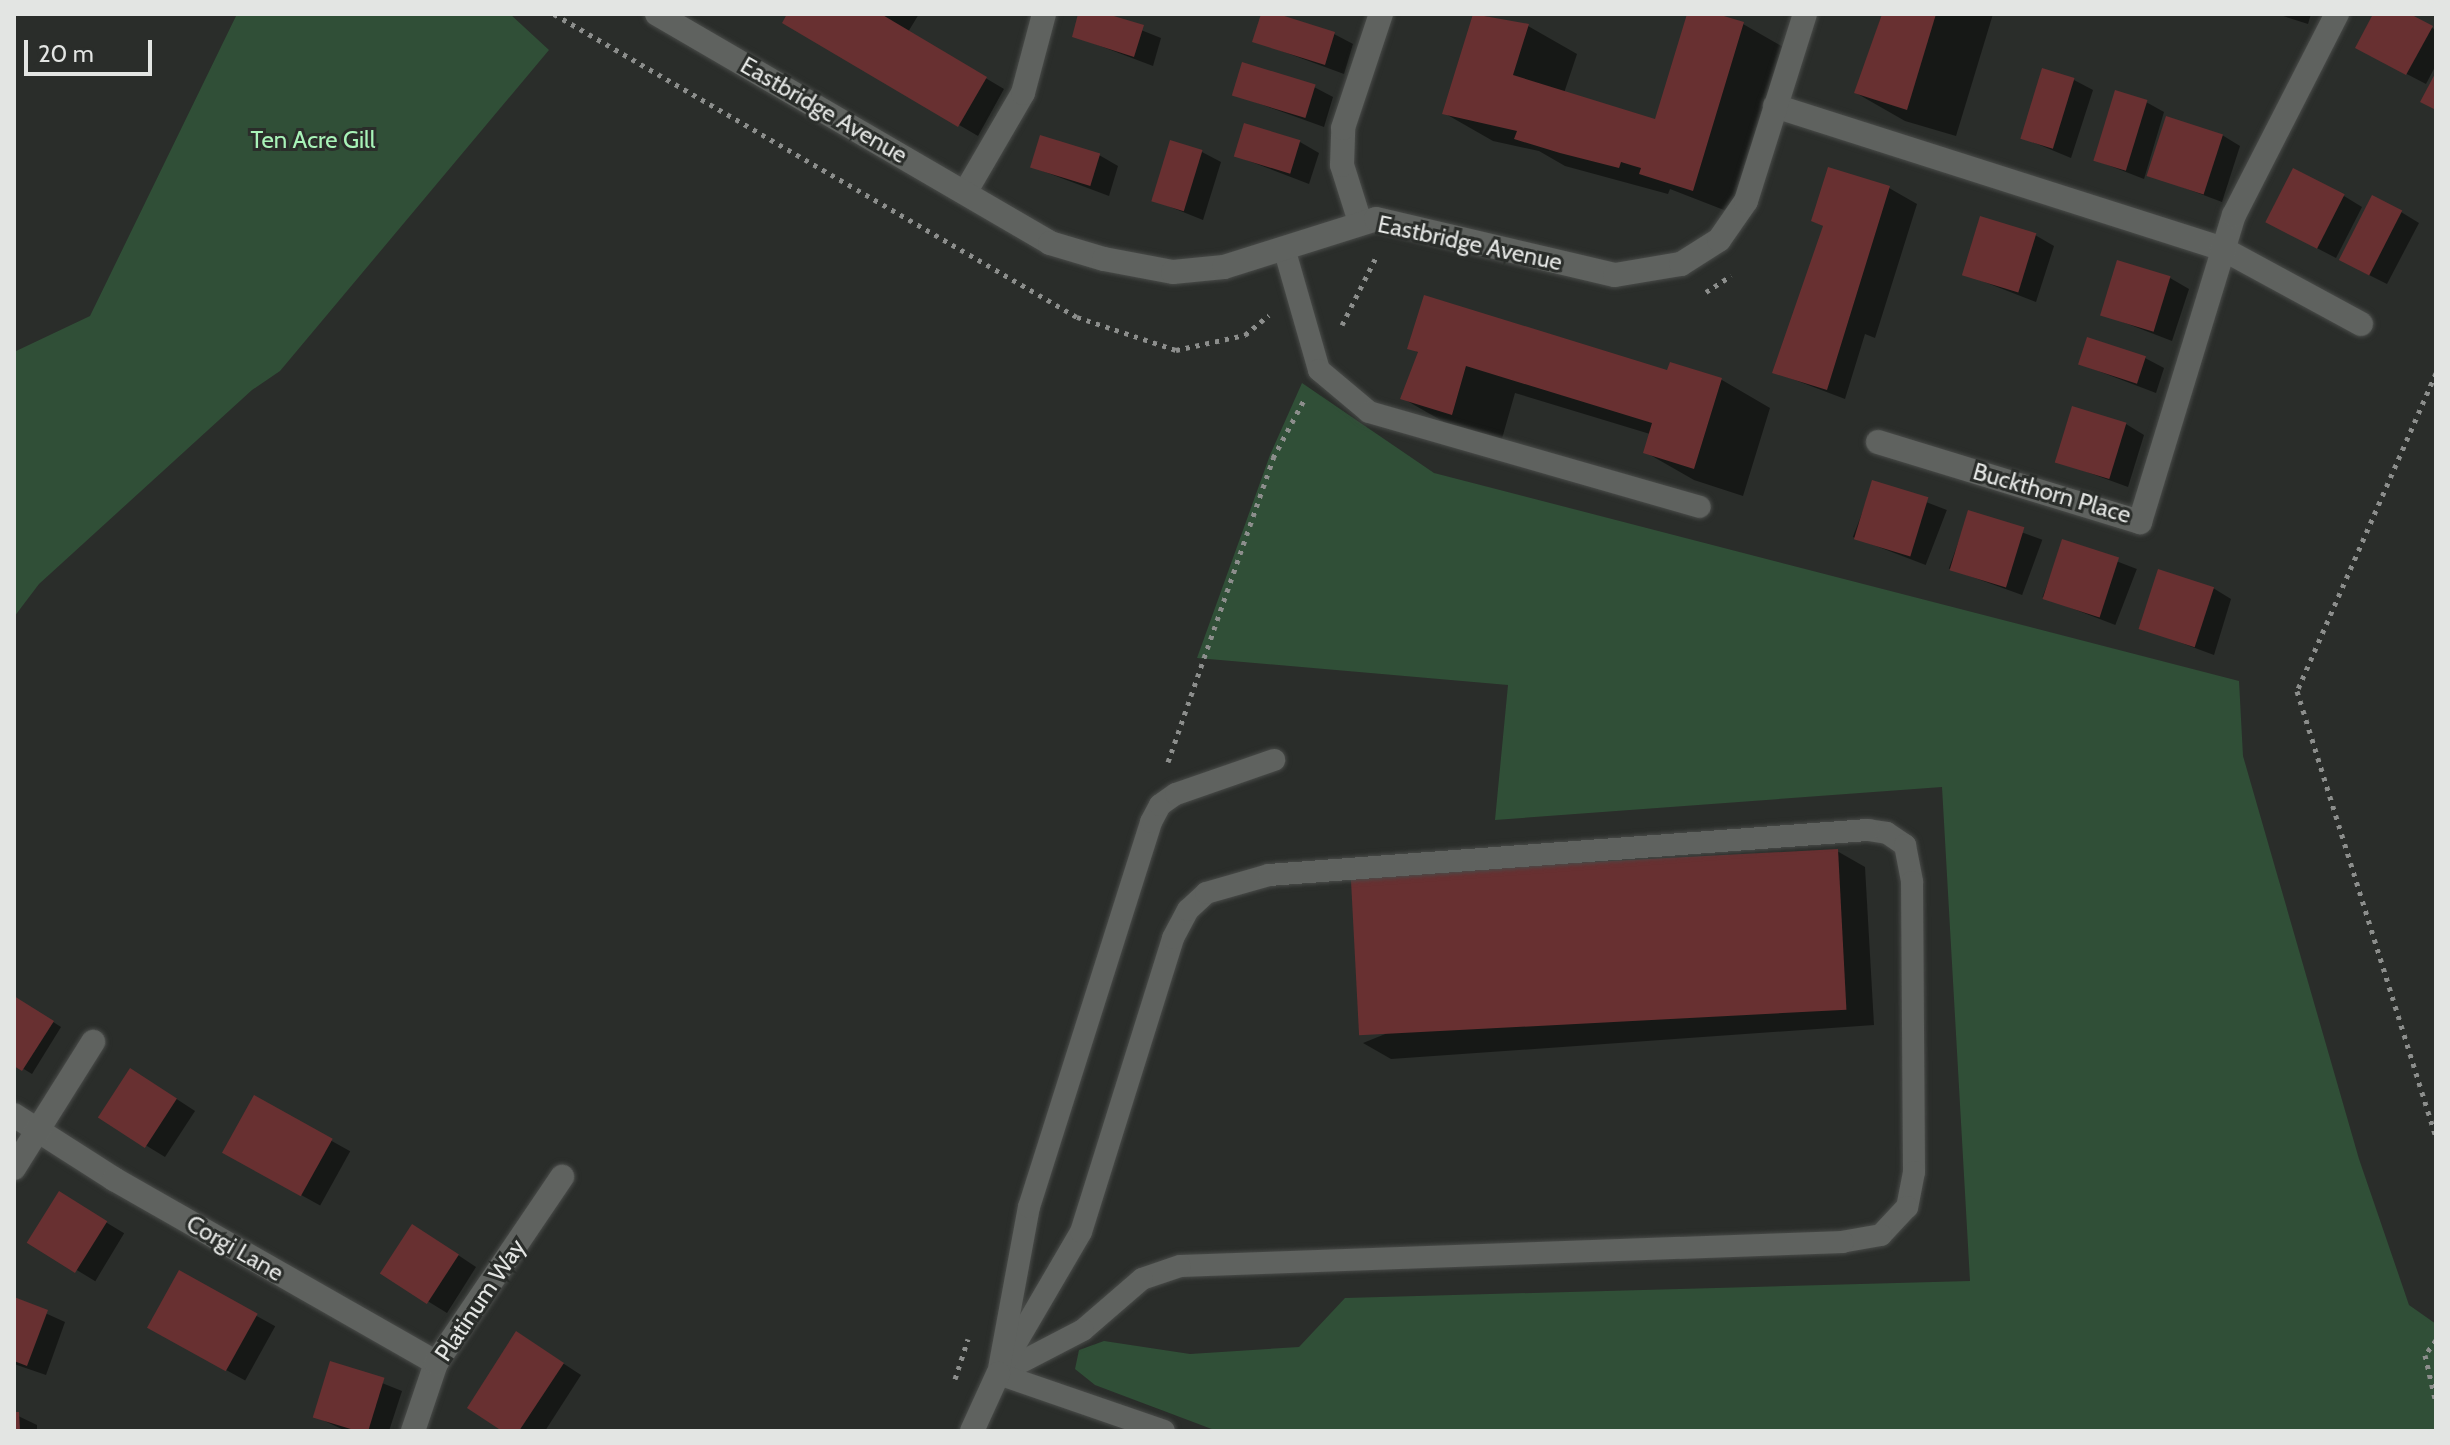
<!DOCTYPE html>
<html>
<head>
<meta charset="utf-8">
<style>
  body { margin:0 }
  #map { position:relative; width:2450px; height:1445px; overflow:hidden; background:#2a2d2a; font-family:Cabin,sans-serif }
  div>[style] { position:absolute }
  [style*='--x'] { left:calc(var(--x)*1px); top:calc(var(--y)*1px); width:calc(var(--w)*1px); rotate:calc(var(--a)*1deg) }
  .green>* { inset:0; background:#304f37 }
  .shadow>* { inset:0; background:#0007; transform-origin:0 0 }
  .building>* { inset:0; background:#683031; transform-origin:0 0 }
  .path>* { height:5px; margin-top:-2.5px; transform-origin:0; background:repeating-linear-gradient(90deg,#8c8e8c 0 4px,transparent 0 10px) }
  .roads { filter:drop-shadow(0 0 2px #494b49) drop-shadow(0 0 2px #494b49) }
  .service>* { height:22px; margin:-11px; padding:0 11px; transform-origin:11px; border-radius:11px; background:#5f625f }
  .minor>* { height:24px; margin:-12px; padding:0 12px; transform-origin:12px; border-radius:12px; background:#5f625f }
  .tertiary>* { height:24px; margin:-12px; padding:0 12px; transform-origin:12px; border-radius:12px; background:#5f625f }
  span { translate:-50% -50%; white-space:nowrap; text-align:center; line-height:1.15; -webkit-text-stroke:6px #2a2d2a; paint-order:stroke }
  .street-label { font-size:24px; color:#e3e5e3 }
  .park-label { font-size:24px; color:#a8f3b8 }
  .frame { position:absolute; inset:0; border:16px solid #e3e5e3; pointer-events:none }
  .scale { position:absolute; left:24px; top:40px; width:128px; height:36px; box-sizing:border-box; border:4px solid #e3e5e3; border-top:0; padding-left:10px; font-size:24px; line-height:28px; white-space:nowrap; color:#e3e5e3; -webkit-text-stroke:6px #2a2d2a; paint-order:stroke }
</style>
</head>
<body>
<div id="map">
  <div class="green">
    <div style="clip-path:polygon(237px 14px,510px 14px,549px 50px,280px 371px,252px 390px,39px 584px,14px 617px,14px 352px,90px 316px)"></div>
    <div style="clip-path:polygon(1302px 383px,1434px 473px,2239px 681px,2243px 756px,2359px 1159px,2409px 1305px,2436px 1324px,2436px 1431px,1217px 1431px,1095px 1385px,1075px 1369px,1079px 1350px,1104px 1341px,1190px 1354px,1299px 1347px,1345px 1298px,1970px 1281px,1942px 787px,1495px 820px,1508px 685px,1197px 658px,1270px 455px)"></div>
  </div>
  <div class="shadow">
    <div style="clip-path:polygon(790px 14px,919px 14px,908px 32px,1004px 89px,978px 136px,785px 23px)"></div>
    <div style="clip-path:polygon(1080px 14px,1101px 14px,1161px 38px,1153px 66px,1074px 36px)"></div>
    <div style="clip-path:polygon(1263px 14px,1334px 34px,1353px 44px,1344px 74px,1254px 41px)"></div>
    <div style="clip-path:polygon(1475px 14px,1528px 26px,1577px 54px,1564px 93px,1656px 121px,1689px 14px,1743px 24px,1792px 52px,1742px 217px,1670px 189px,1668px 194px,1565px 166px,1539px 151px,1493px 141px,1444px 113px)"></div>
    <div style="clip-path:polygon(1882px 14px,1993px 14px,1956px 136px,1905px 121px,1856px 93px)"></div>
    <div style="clip-path:polygon(2277px 14px,2311px 14px,2308px 24px)"></div>
    <div style="clip-path:polygon(2375px 14px,2406px 14px,2436px 30px,2436px 65px,2426px 84px,2376px 58px)"></div>
    <div style="clip-path:polygon(2074px 80px,2093px 90px,2071px 158px,2023px 138px)"></div>
    <div style="clip-path:polygon(1314px 87px,1333px 97px,1324px 127px,1233px 94px)"></div>
    <div style="clip-path:polygon(2146px 102px,2164px 112px,2144px 179px,2095px 160px)"></div>
    <div style="clip-path:polygon(2222px 135px,2240px 146px,2222px 202px,2150px 175px)"></div>
    <div style="clip-path:polygon(1300px 142px,1319px 153px,1309px 184px,1236px 156px)"></div>
    <div style="clip-path:polygon(1202px 152px,1221px 162px,1203px 220px,1153px 200px)"></div>
    <div style="clip-path:polygon(1099px 155px,1118px 166px,1109px 196px,1032px 167px)"></div>
    <div style="clip-path:polygon(1829px 169px,1889px 188px,1917px 204px,1875px 338px,1865px 334px,1845px 399px,1774px 372px,1825px 227px,1813px 221px)"></div>
    <div style="clip-path:polygon(2344px 196px,2362px 207px,2336px 258px,2286px 232px)"></div>
    <div style="clip-path:polygon(2401px 212px,2419px 223px,2387px 284px,2359px 270px)"></div>
    <div style="clip-path:polygon(2035px 235px,2054px 246px,2036px 302px,1964px 274px)"></div>
    <div style="clip-path:polygon(2170px 278px,2189px 289px,2172px 341px,2102px 314px)"></div>
    <div style="clip-path:polygon(1410px 348px,1669px 373px,1672px 364px,1722px 380px,1770px 408px,1743px 496px,1694px 480px,1645px 452px,1650px 434px,1515px 393px,1501px 442px,1451px 426px,1402px 398px,1419px 353px)"></div>
    <div style="clip-path:polygon(2145px 358px,2164px 368px,2156px 393px,2080px 364px)"></div>
    <div style="clip-path:polygon(2126px 424px,2144px 435px,2128px 487px,2057px 461px)"></div>
    <div style="left:1874px;top:482px;width:78px;height:59px;rotate:21deg"></div>
    <div style="left:1969px;top:513px;width:78px;height:59px;rotate:20deg"></div>
    <div style="left:2064px;top:541px;width:78px;height:60px;rotate:21deg"></div>
    <div style="clip-path:polygon(2213px 588px,2231px 599px,2214px 655px,2141px 628px)"></div>
    <div style="clip-path:polygon(1837px 851px,1865px 867px,1874px 1025px,1391px 1059px,1363px 1043px)"></div>
    <div style="clip-path:polygon(14px 997px,61px 1027px,32px 1074px,14px 1063px)"></div>
    <div style="clip-path:polygon(149px 1081px,195px 1111px,165px 1157px,101px 1118px)"></div>
    <div style="left:254px;top:1098px;width:110px;height:62px;rotate:29deg"></div>
    <div style="left:59px;top:1194px;width:76px;height:56px;rotate:31deg"></div>
    <div style="clip-path:polygon(431px 1237px,476px 1267px,447px 1313px,382px 1273px)"></div>
    <div style="left:179px;top:1273px;width:110px;height:62px;rotate:29deg"></div>
    <div style="clip-path:polygon(14px 1299px,65px 1322px,46px 1375px,14px 1364px)"></div>
    <div style="clip-path:polygon(535px 1345px,581px 1375px,545px 1431px,506px 1431px)"></div>
    <div style="clip-path:polygon(332px 1363px,402px 1391px,389px 1431px,346px 1431px,314px 1416px)"></div>
    <div style="clip-path:polygon(14px 1414px,37px 1425px,37px 1431px,14px 1431px)"></div>
  </div>
  <div class="building">
    <div style="clip-path:polygon(787px 14px,881px 14px,987px 77px,958px 127px,782px 23px)"></div>
    <div style="clip-path:polygon(1078px 14px,1107px 14px,1144px 25px,1134px 57px,1072px 37px)"></div>
    <div style="clip-path:polygon(1261px 14px,1278px 14px,1335px 32px,1325px 65px,1252px 42px)"></div>
    <div style="clip-path:polygon(1473px 14px,1529px 24px,1513px 75px,1655px 119px,1687px 14px,1717px 14px,1744px 22px,1693px 191px,1639px 174px,1641px 168px,1634px 166px,1621px 162px,1619px 168px,1560px 153px,1514px 139px,1517px 131px,1442px 114px)"></div>
    <div style="clip-path:polygon(1882px 14px,1936px 14px,1907px 110px,1854px 93px)"></div>
    <div style="clip-path:polygon(2373px 14px,2410px 14px,2433px 26px,2406px 75px,2355px 48px)"></div>
    <div style="left:1242px;top:62px;width:77px;height:35px;rotate:17deg"></div>
    <div style="left:2042px;top:68px;width:34px;height:74px;rotate:17deg"></div>
    <div style="clip-path:polygon(2436px 72px,2436px 110px,2420px 102px)"></div>
    <div style="left:2115px;top:90px;width:34px;height:74px;rotate:17deg"></div>
    <div style="left:2166px;top:116px;width:60px;height:63px;rotate:18deg"></div>
    <div style="left:1244px;top:123px;width:59px;height:35px;rotate:17deg"></div>
    <div style="left:1040px;top:135px;width:63px;height:34px;rotate:17deg"></div>
    <div style="left:1170px;top:140px;width:34px;height:64px;rotate:17deg"></div>
    <div style="clip-path:polygon(1828px 167px,1890px 186px,1827px 390px,1772px 373px,1823px 226px,1811px 221px)"></div>
    <div style="left:2293px;top:168px;width:58px;height:61px;rotate:27deg"></div>
    <div style="left:2372px;top:195px;width:34px;height:73px;rotate:27deg"></div>
    <div style="left:1980px;top:216px;width:59px;height:62px;rotate:17deg"></div>
    <div style="left:2117px;top:260px;width:56px;height:58px;rotate:17deg"></div>
    <div style="clip-path:polygon(1424px 295px,1667px 370px,1670px 362px,1722px 378px,1694px 469px,1643px 453px,1652px 423px,1466px 366px,1452px 415px,1400px 399px,1418px 352px,1407px 349px)"></div>
    <div style="left:2087px;top:337px;width:62px;height:29px;rotate:18deg"></div>
    <div style="left:2072px;top:406px;width:57px;height:59px;rotate:17deg"></div>
    <div style="left:1872px;top:480px;width:59px;height:62px;rotate:17deg"></div>
    <div style="left:1968px;top:510px;width:59px;height:63px;rotate:17deg"></div>
    <div style="left:2062px;top:539px;width:60px;height:63px;rotate:18deg"></div>
    <div style="left:2158px;top:569px;width:59px;height:63px;rotate:18deg"></div>
    <div style="left:1838px;top:849px;width:161px;height:488px;rotate:87deg"></div>
    <div style="clip-path:polygon(14px 996px,54px 1021px,22px 1071px,14px 1066px)"></div>
    <div style="left:130px;top:1068px;width:56px;height:59px;rotate:33deg"></div>
    <div style="left:254px;top:1095px;width:90px;height:66px;rotate:29deg"></div>
    <div style="left:59px;top:1191px;width:57px;height:61px;rotate:32deg"></div>
    <div style="left:412px;top:1224px;width:56px;height:59px;rotate:33deg"></div>
    <div style="left:179px;top:1270px;width:90px;height:66px;rotate:29deg"></div>
    <div style="clip-path:polygon(14px 1297px,48px 1310px,27px 1366px,14px 1361px)"></div>
    <div style="clip-path:polygon(516px 1331px,564px 1363px,519px 1431px,502px 1431px,467px 1408px)"></div>
    <div style="left:330px;top:1361px;width:57px;height:59px;rotate:17deg"></div>
    <div style="clip-path:polygon(14px 1412px,19px 1412px,20px 1431px,14px 1431px)"></div>
  </div>
  <div class="path">
    <div style="--x:554;--y:14;--w:604;--a:30.09"></div>
    <div style="--x:1077;--y:317;--w:104;--a:18.4"></div>
    <div style="--x:1176;--y:350;--w:71;--a:-12.3"></div>
    <div style="--x:1245;--y:335;--w:31;--a:-40"></div>
    <div style="--x:1706;--y:292;--w:30;--a:-33"></div>
    <div style="--x:1342;--y:325;--w:78;--a:-63.4"></div>
    <div style="--x:2436;--y:373;--w:347;--a:113.6"></div>
    <div style="--x:2297;--y:691;--w:467;--a:72.7"></div>
    <div style="--x:1168;--y:762;--w:322;--a:-70.9"></div>
    <div style="--x:1273;--y:458;--w:68;--a:-61.9"></div>
    <div style="--x:2436;--y:1340;--w:19;--a:126"></div>
    <div style="--x:2425;--y:1355;--w:49;--a:77.1"></div>
    <div style="--x:955;--y:1379;--w:42;--a:-72"></div>
  </div>
  <div class="roads">
    <div class="service">
      <div style="--x:1284;--y:248;--w:127;--a:74"></div>
      <div style="--x:1319;--y:370;--w:65;--a:40"></div>
      <div style="--x:1369;--y:412;--w:344;--a:16"></div>
      <div style="--x:1868;--y:830;--w:19;--a:9"></div>
      <div style="--x:1887;--y:833;--w:22;--a:34"></div>
      <div style="--x:1905;--y:845;--w:38;--a:79"></div>
      <div style="--x:1912;--y:882;--w:290;--a:89.6"></div>
      <div style="--x:1914;--y:1172;--w:36;--a:101"></div>
      <div style="--x:1907;--y:1207;--w:38;--a:133"></div>
      <div style="--x:1881;--y:1235;--w:39;--a:170"></div>
      <div style="--x:1843;--y:1242;--w:663;--a:177.93"></div>
      <div style="--x:1180;--y:1266;--w:40;--a:161.1"></div>
      <div style="--x:1142;--y:1279;--w:78;--a:139.2"></div>
      <div style="--x:1083;--y:1330;--w:96;--a:152.6"></div>
      <div style="--x:998;--y:1374;--w:164;--a:-59.7"></div>
      <div style="--x:1081;--y:1232;--w:308;--a:-72.6"></div>
      <div style="--x:1173;--y:938;--w:32;--a:-62"></div>
      <div style="--x:1188;--y:910;--w:25;--a:-43"></div>
      <div style="--x:1206;--y:893;--w:66;--a:-15.9"></div>
      <div style="--x:1269;--y:875;--w:601;--a:-4.3"></div>
      <div style="--x:1164;--y:1431;--w:176;--a:-161"></div>
      <div style="--x:998;--y:1374;--w:170;--a:-79.5"></div>
      <div style="--x:1029;--y:1207;--w:404;--a:-72.4"></div>
      <div style="--x:1151;--y:822;--w:19;--a:-62"></div>
      <div style="--x:1160;--y:805;--w:19;--a:-35"></div>
      <div style="--x:1176;--y:794;--w:104;--a:-19.1"></div>
    </div>
    <div class="minor">
      <div style="--x:1775;--y:106;--w:470;--a:17.7"></div>
      <div style="--x:2223;--y:249;--w:157;--a:28.5"></div>
      <div style="--x:966;--y:191;--w:113;--a:-59.8"></div>
      <div style="--x:1023;--y:93;--w:82;--a:-75.1"></div>
      <div style="--x:1360;--y:222;--w:60;--a:-107.5"></div>
      <div style="--x:1342;--y:165;--w:37;--a:-88"></div>
      <div style="--x:1343;--y:128;--w:120;--a:-71.6"></div>
      <div style="--x:1878;--y:442;--w:274;--a:17"></div>
      <div style="--x:2140;--y:522;--w:321;--a:-73"></div>
      <div style="--x:2234;--y:215;--w:226;--a:-62.9"></div>
      <div style="--x:14;--y:1115;--w:119;--a:32.6"></div>
      <div style="--x:114;--y:1179;--w:371;--a:29.7"></div>
      <div style="--x:14;--y:1168;--w:149;--a:-57.9"></div>
      <div style="--x:413;--y:1431;--w:72;--a:-71.3"></div>
      <div style="--x:436;--y:1363;--w:225;--a:-55.9"></div>
      <div style="--x:972;--y:1431;--w:63;--a:-65.5"></div>
    </div>
    <div class="tertiary">
      <div style="--x:657;--y:14;--w:455;--a:30.2"></div>
      <div style="--x:1050;--y:243;--w:56;--a:16.5"></div>
      <div style="--x:1104;--y:259;--w:70;--a:10.7"></div>
      <div style="--x:1173;--y:272;--w:51;--a:-5.6"></div>
      <div style="--x:1224;--y:267;--w:159;--a:-17.5"></div>
      <div style="--x:1376;--y:219;--w:245;--a:13.2"></div>
      <div style="--x:1615;--y:275;--w:67;--a:-9.5"></div>
      <div style="--x:1681;--y:264;--w:45;--a:-32.3"></div>
      <div style="--x:1719;--y:240;--w:47;--a:-55.3"></div>
      <div style="--x:1746;--y:201;--w:196;--a:-72.5"></div>
    </div>
  </div>
  <div class="street-label">
    <span style="left:824px;top:110px;rotate:30deg">Eastbridge Avenue</span>
    <span style="left:1470px;top:243px;rotate:12deg">Eastbridge Avenue</span>
    <span style="left:2052px;top:493px;rotate:16deg">Buckthorn Place</span>
    <span style="left:235px;top:1248px;rotate:30deg">Corgi Lane</span>
    <span style="left:480px;top:1300px;rotate:-56deg">Platinum Way</span>
  </div>
  <div class="park-label">
    <span style="left:313px;top:140px">Ten Acre Gill</span>
  </div>
  <div class="frame"></div>
  <div class="scale">20 m</div>
</div>
</body>
</html>
